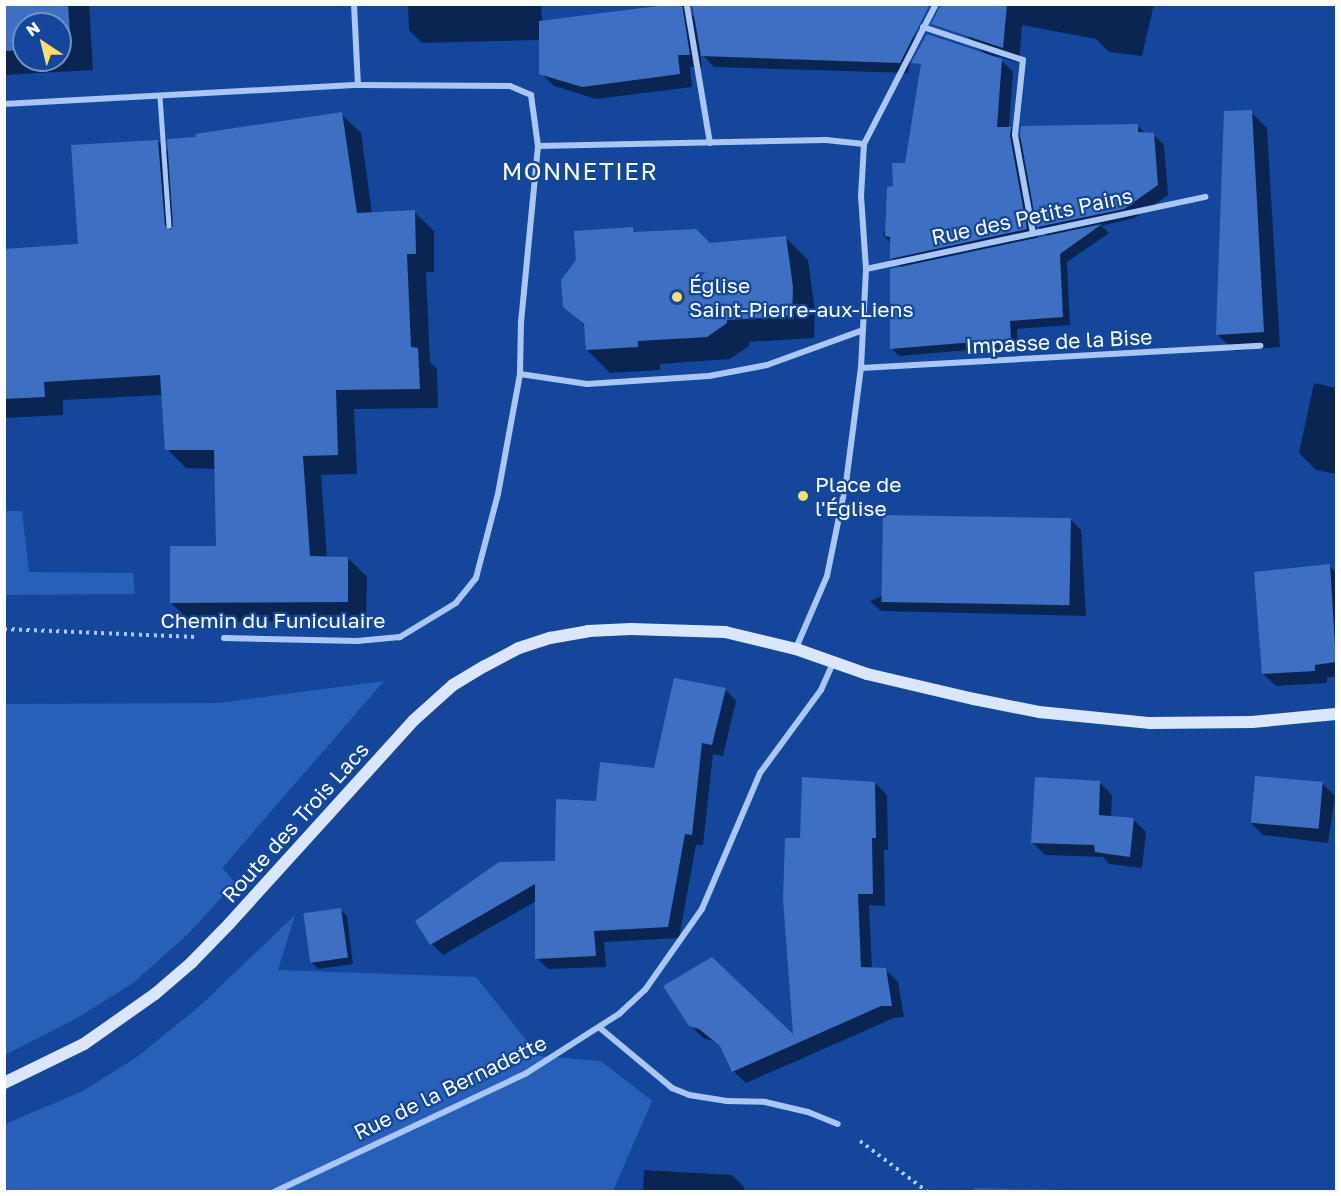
<!DOCTYPE html>
<html>
<head>
<meta charset="utf-8">
<style>
  body { margin:0 }
  #map { position:relative; width:1341px; height:1196px; overflow:hidden; background:#14479b; font-family:"Golos Text",sans-serif }
  div>[style] { position:absolute }
  [style*='--x'] { left:calc(var(--x)*1px); top:calc(var(--y)*1px); width:calc(var(--w)*1px); rotate:calc(var(--a)*1deg) }
  .green>* { inset:0; background:#2860b9 }
  .shadow>* { inset:0; background:#0007 }
  .building>* { inset:0; background:#3d70c2; transform-origin:0 0 }
  .path>* { height:4px; margin-top:-2px; transform-origin:0; background:repeating-linear-gradient(90deg,#aac6f3 0 3px,transparent 0 7.5px) }
  .lane>* { height:4.5px; margin:-2.25px; padding:0 2.25px; transform-origin:2.25px; border-radius:2.25px; background:#aac6f3 }
  .street>* { height:6px; margin:-3px; padding:0 3px; transform-origin:3px; border-radius:3px; background:#aac6f3 }
  .secondary>* { height:12px; margin:-6px; padding:0 6px; transform-origin:6px; border-radius:6px; background:#d9e6fd }
  .dots>* { width:16px; height:16px; translate:-50% -50%; box-sizing:border-box; border:3px solid #14479b; border-radius:50% }
  span { translate:-50% -50%; white-space:nowrap; text-align:center; line-height:1.15; -webkit-text-stroke:4.5px #14479b; paint-order:stroke }
  .street-label { font-size:21px; color:#fff }
  .poi-label { font-size:21px; color:#fff }
  .left { translate:0 -50%; text-align:left }
  .quarter-label { font-size:24px; color:#fff; letter-spacing:1.5px }
  .frame { position:absolute; inset:0; border:6px solid #fff; pointer-events:none }
  .north { position:absolute; left:12px; top:12px; width:60px; height:60px; box-sizing:border-box; background:#14479b; border:2px solid #7291c3; border-radius:50%; rotate:325deg; font-size:16px; font-weight:700; line-height:24px; text-align:center; color:#fff }
  .north::after { content:''; display:block; margin:auto; width:21px; height:27px; background:#ffde6c; clip-path:polygon(50% 0,100% 100%,50% 72%,0 100%) }
</style>
</head>
<body>
<div id="map">
  <div class="green">
    <div style="clip-path:polygon(4px 511px,22px 511px,29px 572px,133px 573px,135px 594px,5px 595px)"></div>
    <div style="clip-path:polygon(384px 681px,222px 868px,235px 883px,188px 934px,133px 983px,77px 1018px,5px 1055px,5px 704px,218px 703px)"></div>
    <div style="clip-path:polygon(295px 915px,278px 970px,476px 977px,539px 1056px,601px 1061px,652px 1101px,613px 1191px,5px 1192px,5px 1124px,83px 1091px,137px 1057px,201px 1005px)"></div>
    <div style="clip-path:polygon(974px 1188px,1115px 1191px,973px 1191px)"></div>
  </div>
  <div class="shadow">
    <div style="clip-path:polygon(evenodd,4px 4px,89px 4px,93px 70px,4px 75px,4px 4px,24px 24px,60px 24px,60px 60px,24px 60px,24px 24px)"></div>
    <div style="clip-path:polygon(408px 4px,541px 4px,542px 22px,682px 5px,695px 18px,921px 4px,908px 73px,714px 67px,700px 52px,702px 67px,690px 67px,692px 87px,596px 99px,554px 86px,541px 73px,541px 40px,422px 43px,409px 30px)"></div>
    <div style="clip-path:polygon(evenodd,977px 4px,1154px 4px,1142px 56px,1109px 52px,1096px 39px,1022px 25px,1019px 63px,997px 56px,1013px 72px,1009px 127px,1023px 141px,1137px 125px,1146px 134px,1153px 134px,1164px 145px,1168px 195px,1135px 218px,1101px 226px,1109px 233px,1067px 262px,1070px 325px,1017px 329px,1018px 346px,899px 356px,891px 348px,902px 268px,891px 258px,891px 243px,883px 235px,960px 46px,985px 54px,965px 34px,977px 4px,1022px 141px,1039px 227px,1049px 237px,1038px 239px,1022px 141px)"></div>
    <div style="clip-path:polygon(1251px 112px,1267px 128px,1280px 347px,1234px 351px,1217px 334px)"></div>
    <div style="clip-path:polygon(341px 114px,361px 133px,372px 213px,414px 212px,434px 231px,434px 272px,426px 272px,430px 362px,437px 369px,438px 408px,354px 409px,357px 474px,321px 475px,327px 558px,348px 558px,367px 577px,366px 621px,191px 622px,171px 603px,217px 548px,216px 469px,186px 468px,167px 449px,163px 395px,63px 400px,63px 415px,4px 418px,4px 251px,80px 246px,158px 141px,170px 153px,198px 139px)"></div>
    <div style="clip-path:polygon(633px 229px,637px 233px,710px 245px,786px 238px,808px 260px,815px 311px,814px 338px,749px 342px,749px 346px,730px 359px,660px 364px,660px 370px,610px 373px,587px 350px,586px 327px,565px 307px)"></div>
    <div style="clip-path:polygon(1314px 383px,1336px 388px,1336px 474px,1316px 470px,1299px 453px)"></div>
    <div style="clip-path:polygon(1070px 519px,1081px 530px,1086px 616px,881px 611px,870px 601px)"></div>
    <div style="clip-path:polygon(1329px 565px,1336px 573px,1336px 676px,1327px 678px,1327px 683px,1276px 686px,1263px 674px)"></div>
    <div style="clip-path:polygon(725px 689px,736px 701px,723px 756px,713px 754px,703px 845px,696px 845px,679px 938px,604px 942px,606px 967px,548px 969px,537px 958px,536px 901px,443px 955px,432px 944px,417px 921px,556px 862px,598px 802px,655px 770px)"></div>
    <div style="clip-path:polygon(875px 783px,887px 795px,888px 850px,884px 850px,885px 906px,869px 905px,872px 969px,885px 969px,898px 982px,904px 1017px,894px 1018px,746px 1083px,733px 1071px,723px 1048px,713px 1041px,703px 1038px,690px 1025px,795px 1038px,802px 840px)"></div>
    <div style="clip-path:polygon(1100px 783px,1112px 795px,1111px 817px,1133px 819px,1146px 832px,1142px 868px,1109px 864px,1103px 857px,1045px 855px,1032px 842px)"></div>
    <div style="clip-path:polygon(1323px 784px,1335px 796px,1328px 843px,1263px 835px,1251px 823px)"></div>
    <div style="clip-path:polygon(340px 910px,347px 916px,353px 964px,318px 969px,312px 963px)"></div>
    <div style="clip-path:polygon(644px 1170px,732px 1175px,744px 1187px,744px 1192px,643px 1192px)"></div>
  </div>
  <div class="building">
    <div style="clip-path:polygon(4px 4px,68px 4px,71px 47px,60px 48px,60px 24px,24px 24px,24px 50px,4px 51px)"></div>
    <div style="clip-path:polygon(673px 4px,682px 4px,690px 55px,678px 55px,680px 74px,582px 87px,539px 74px,539px 21px)"></div>
    <div style="clip-path:polygon(692px 4px,930px 4px,900px 63px,701px 56px)"></div>
    <div style="clip-path:polygon(941px 4px,1007px 4px,1003px 48px,931px 24px)"></div>
    <div style="clip-path:polygon(927px 34px,1002px 59px,997px 127px,1011px 127px,1010px 136px,1027px 229px,890px 259px,890px 237px,885px 236px,887px 187px,893px 186px,892px 163px,905px 163px,921px 64px,911px 63px)"></div>
    <div style="clip-path:polygon(1252px 110px,1264px 332px,1216px 335px,1224px 111px)"></div>
    <div style="clip-path:polygon(342px 112px,357px 213px,415px 210px,416px 254px,407px 254px,411px 347px,418px 348px,420px 389px,336px 390px,338px 455px,303px 456px,310px 556px,348px 557px,348px 602px,170px 603px,170px 546px,216px 546px,214px 450px,165px 450px,160px 375px,44px 382px,45px 397px,4px 399px,4px 249px,78px 244px,71px 145px,158px 140px,165px 226px,170px 230px,173px 226px,167px 139px,196px 137px,195px 134px)"></div>
    <div style="clip-path:polygon(1138px 124px,1138px 132px,1154px 133px,1158px 185px,1124px 209px,1037px 227px,1020px 135px,1021px 126px)"></div>
    <div style="clip-path:polygon(1102px 224px,1060px 254px,1063px 317px,1010px 321px,1011px 339px,890px 349px,890px 269px)"></div>
    <div style="clip-path:polygon(633px 227px,634px 232px,696px 229px,710px 243px,786px 236px,793px 287px,792px 316px,727px 320px,727px 323px,707px 337px,638px 341px,638px 347px,586px 350px,584px 324px,563px 307px,561px 280px,576px 260px,574px 231px)"></div>
    <div style="left:883px;top:515px;width:188px;height:87px;rotate:1deg"></div>
    <div style="clip-path:polygon(1330px 564px,1336px 662px,1315px 665px,1315px 671px,1262px 674px,1254px 572px)"></div>
    <div style="clip-path:polygon(674px 678px,726px 688px,712px 745px,702px 743px,692px 835px,685px 834px,668px 927px,594px 931px,596px 956px,535px 959px,535px 884px,430px 945px,415px 921px,499px 862px,555px 861px,556px 799px,596px 801px,600px 762px,654px 768px)"></div>
    <div style="left:1255px;top:776px;width:68px;height:47px;rotate:5deg"></div>
    <div style="clip-path:polygon(802px 777px,875px 782px,876px 838px,872px 838px,873px 894px,858px 894px,861px 967px,886px 968px,892px 1006px,881px 1006px,732px 1072px,720px 1046px,699px 1029px,689px 1026px,663px 986px,712px 957px,793px 1034px,783px 899px,785px 838px,800px 838px)"></div>
    <div style="clip-path:polygon(1035px 777px,1100px 781px,1099px 815px,1134px 818px,1130px 857px,1095px 852px,1094px 845px,1031px 843px)"></div>
    <div style="left:341px;top:908px;width:50px;height:38px;rotate:82deg"></div>
  </div>
  <div class="path">
    <div style="--x:4;--y:629;--w:192;--a:2.4"></div>
    <div style="--x:860;--y:1141;--w:85;--a:36.9"></div>
  </div>
  <div class="lane">
    <div style="--x:160;--y:97;--w:129;--a:86"></div>
  </div>
  <div class="street">
    <div style="--x:354;--y:4;--w:81;--a:87.2"></div>
    <div style="--x:687;--y:6;--w:139;--a:80.5"></div>
    <div style="--x:923;--y:27;--w:105;--a:18.3"></div>
    <div style="--x:1023;--y:60;--w:75;--a:96.1"></div>
    <div style="--x:1015;--y:135;--w:100;--a:79.6"></div>
    <div style="--x:4;--y:104;--w:355;--a:-3.1"></div>
    <div style="--x:358;--y:85;--w:152;--a:0.4"></div>
    <div style="--x:510;--y:86;--w:23;--a:23"></div>
    <div style="--x:531;--y:95;--w:51;--a:82.2"></div>
    <div style="--x:538;--y:146;--w:176;--a:95.5"></div>
    <div style="--x:521;--y:321;--w:53;--a:91.1"></div>
    <div style="--x:520;--y:374;--w:122;--a:100.4"></div>
    <div style="--x:498;--y:494;--w:87;--a:104.7"></div>
    <div style="--x:476;--y:578;--w:32;--a:129"></div>
    <div style="--x:456;--y:603;--w:66;--a:148.7"></div>
    <div style="--x:400;--y:637;--w:43;--a:174.7"></div>
    <div style="--x:357;--y:641;--w:133;--a:-178.7"></div>
    <div style="--x:538;--y:146;--w:288;--a:-1.2"></div>
    <div style="--x:826;--y:140;--w:38;--a:6"></div>
    <div style="--x:866;--y:269;--w:347;--a:-12"></div>
    <div style="--x:861;--y:368;--w:400;--a:-3.2"></div>
    <div style="--x:520;--y:374;--w:68;--a:8.5"></div>
    <div style="--x:587;--y:384;--w:122;--a:-3.8"></div>
    <div style="--x:709;--y:376;--w:59;--a:-10.7"></div>
    <div style="--x:767;--y:365;--w:102;--a:-20"></div>
    <div style="--x:796;--y:648;--w:78;--a:-66.7"></div>
    <div style="--x:827;--y:576;--w:95;--a:-78.5"></div>
    <div style="--x:846;--y:483;--w:116;--a:-82.6"></div>
    <div style="--x:861;--y:368;--w:99;--a:-87.1"></div>
    <div style="--x:866;--y:269;--w:73;--a:-93.9"></div>
    <div style="--x:861;--y:196;--w:52;--a:-86.7"></div>
    <div style="--x:864;--y:144;--w:157;--a:-62.8"></div>
    <div style="--x:600;--y:1028;--w:94;--a:39.8"></div>
    <div style="--x:672;--y:1088;--w:18;--a:22"></div>
    <div style="--x:689;--y:1095;--w:37;--a:9"></div>
    <div style="--x:726;--y:1101;--w:39;--a:1"></div>
    <div style="--x:765;--y:1102;--w:44;--a:13.1"></div>
    <div style="--x:808;--y:1112;--w:32;--a:22"></div>
    <div style="--x:274;--y:1192;--w:277;--a:-25.2"></div>
    <div style="--x:525;--y:1074;--w:112;--a:-32.6"></div>
    <div style="--x:619;--y:1014;--w:35;--a:-43"></div>
    <div style="--x:645;--y:990;--w:99;--a:-54.9"></div>
    <div style="--x:702;--y:909;--w:148;--a:-66.9"></div>
    <div style="--x:760;--y:773;--w:103;--a:-53.7"></div>
    <div style="--x:821;--y:690;--w:30;--a:-66"></div>
  </div>
  <div class="secondary">
    <div style="--x:4;--y:1083;--w:89;--a:-26"></div>
    <div style="--x:84;--y:1044;--w:87;--a:-35.2"></div>
    <div style="--x:155;--y:994;--w:48;--a:-40.7"></div>
    <div style="--x:191;--y:963;--w:54;--a:-45.7"></div>
    <div style="--x:229;--y:924;--w:275;--a:-47.8"></div>
    <div style="--x:414;--y:720;--w:52;--a:-41.9"></div>
    <div style="--x:453;--y:685;--w:37;--a:-31"></div>
    <div style="--x:485;--y:666;--w:38;--a:-28"></div>
    <div style="--x:519;--y:648;--w:33;--a:-18"></div>
    <div style="--x:550;--y:638;--w:39;--a:-10"></div>
    <div style="--x:588;--y:631;--w:43;--a:-2.7"></div>
    <div style="--x:631;--y:629;--w:94;--a:1.8"></div>
    <div style="--x:725;--y:632;--w:73;--a:13.5"></div>
    <div style="--x:796;--y:649;--w:75;--a:19.4"></div>
    <div style="--x:867;--y:674;--w:110;--a:13.2"></div>
    <div style="--x:974;--y:699;--w:66;--a:11.3"></div>
    <div style="--x:1039;--y:712;--w:112;--a:5.7"></div>
    <div style="--x:1150;--y:723;--w:102;--a:-0.6"></div>
    <div style="--x:1252;--y:722;--w:84;--a:-5.4"></div>
  </div>
  <div class="dots">
    <div style="left:677px;top:297px;background:#ffde6c"></div>
    <div style="left:803px;top:496px;background:#ffde6c"></div>
  </div>
  <div class="street-label">
    <span style="left:1032px;top:216px;rotate:-12deg">Rue des Petits Pains</span>
    <span style="left:1059px;top:341px;rotate:-3deg">Impasse de la Bise</span>
    <span style="left:273px;top:620px">Chemin du Funiculaire</span>
    <span style="left:295px;top:822px;rotate:-48deg">Route des Trois Lacs</span>
    <span style="left:450px;top:1087px;rotate:-26deg">Rue de la Bernadette</span>
  </div>
  <div class="poi-label">
    <span class="left" style="left:689px;top:297px">Église<br>Saint-Pierre-aux-Liens</span>
    <span class="left" style="left:815px;top:496px">Place de<br>l'Église</span>
  </div>
  <div class="quarter-label">
    <span style="left:580px;top:171px">MONNETIER</span>
  </div>
  <div class="frame"></div>
  <div class="north">N</div>
</div>
</body>
</html>
